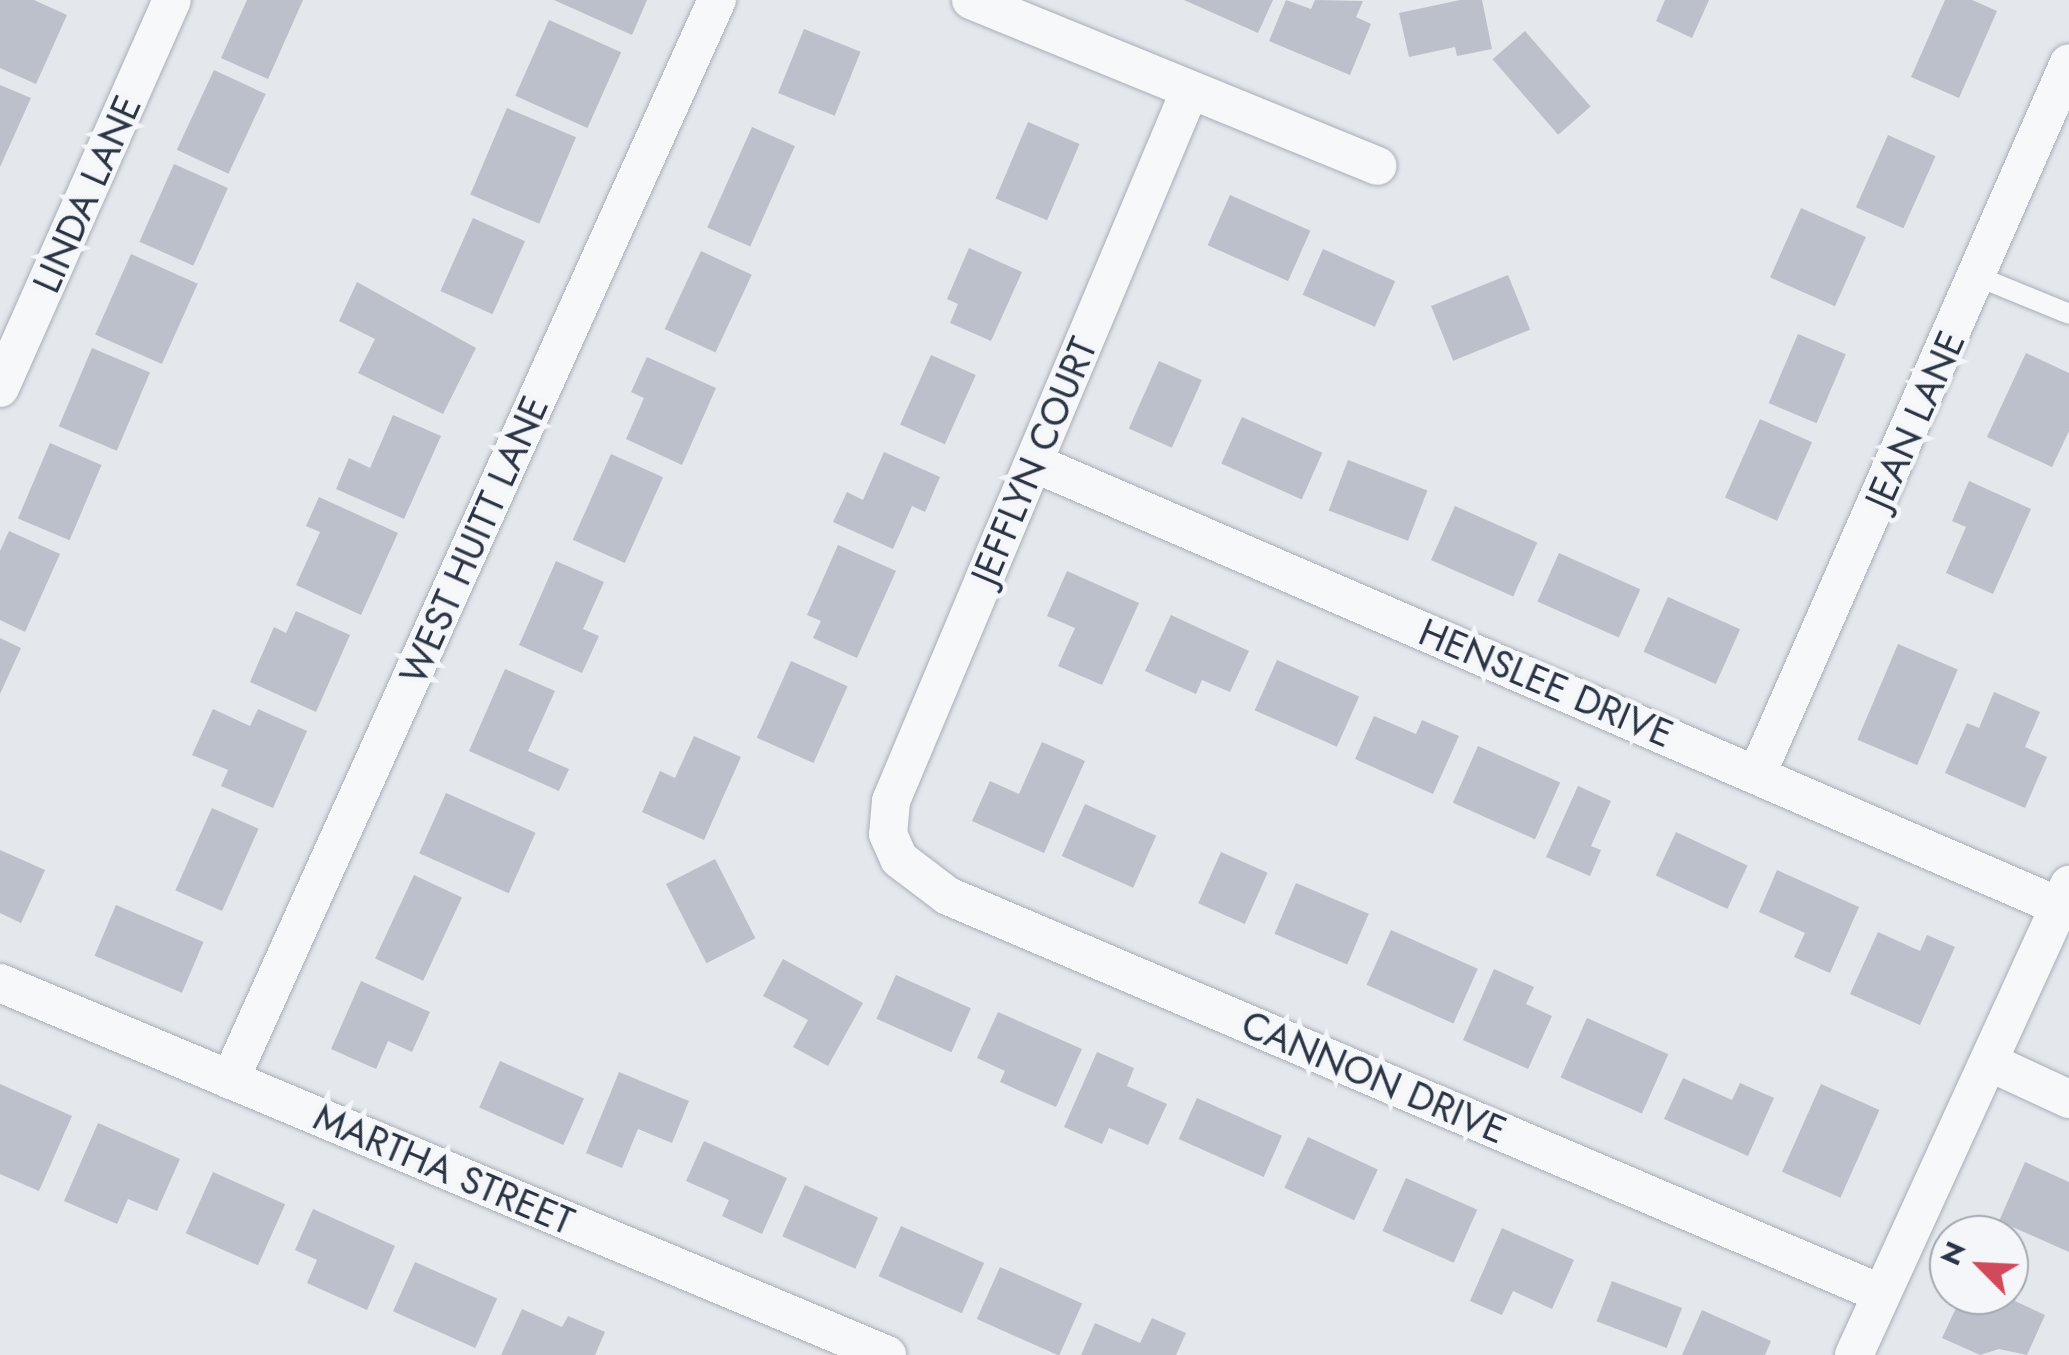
<!DOCTYPE html>
<html>
<head>
<meta charset="utf-8">
<style>
  body { margin:0 }
  #map { position:relative; width:2069px; height:1355px; overflow:hidden; background:#e4e7ec; font-family:Jost,sans-serif }
  div>[style] { position:absolute }
  [style*='--x'] { left:calc(var(--x)*1px); top:calc(var(--y)*1px); width:calc(var(--w)*1px); rotate:calc(var(--a)*1deg) }
  .building>* { inset:0; background:#bbc0ca; transform-origin:0 0 }
  .roads { filter:drop-shadow(0 0 2px #a9aeb7) drop-shadow(0 0 2px #a9aeb7) }
  .lane>* { height:20px; margin:-10px; padding:0 10px; transform-origin:10px; border-radius:10px; background:#f7f8fa }
  .street>* { height:38px; margin:-19px; padding:0 19px; transform-origin:19px; border-radius:19px; background:#f7f8fa }
  span { translate:-50% -50%; white-space:nowrap; text-align:center; line-height:1.15; -webkit-text-stroke:9px #f4f6f9; paint-order:stroke }
  .street-label { font-size:38px; color:#2b3445 }
  .north { position:absolute; left:1929px; top:1215px; width:100px; height:100px; box-sizing:border-box; background:#f4f6f9; border:2px solid #a4a8b1; border-radius:50%; rotate:294deg; font-size:28px; font-weight:700; line-height:40px; text-align:center; color:#2b3445 }
  .north::after { content:''; display:block; margin:auto; width:35px; height:45px; background:#d1495b; clip-path:polygon(50% 0,100% 100%,50% 72%,0 100%) }
</style>
</head>
<body>
<div id="map">
  <div class="building">
    <div style="clip-path:polygon(0 0,34px 0,67px 15px,36px 84px,0 68px)"></div>
    <div style="clip-path:polygon(247px 0,303px 0,268px 79px,221px 58px)"></div>
    <div style="clip-path:polygon(554px 0,647px 0,632px 35px)"></div>
    <div style="clip-path:polygon(1184px 0,1273px 0,1258px 33px)"></div>
    <div style="clip-path:polygon(1286px 0,1311px 9px,1315px 0,1363px 1px,1356px 17px,1371px 24px,1350px 75px,1269px 41px)"></div>
    <div style="clip-path:polygon(1460px 0,1482px 0,1492px 49px,1457px 56px,1455px 47px,1409px 57px,1399px 13px)"></div>
    <div style="clip-path:polygon(1665px 0,1709px 0,1692px 38px,1656px 21px)"></div>
    <div style="clip-path:polygon(1945px 0,1972px 0,1997px 11px,1959px 98px,1911px 77px)"></div>
    <div style="left:549px;top:20px;width:79px;height:83px;rotate:24deg"></div>
    <div style="left:804px;top:29px;width:61px;height:69px;rotate:22deg"></div>
    <div style="left:1525px;top:31px;width:100px;height:43px;rotate:49deg"></div>
    <div style="left:214px;top:70px;width:57px;height:88px;rotate:25deg"></div>
    <div style="clip-path:polygon(0 85px,31px 98px,0 167px)"></div>
    <div style="left:507px;top:108px;width:75px;height:94px;rotate:23deg"></div>
    <div style="left:1028px;top:122px;width:56px;height:83px;rotate:23deg"></div>
    <div style="left:752px;top:127px;width:47px;height:110px;rotate:24deg"></div>
    <div style="left:1888px;top:135px;width:52px;height:79px;rotate:24deg"></div>
    <div style="left:174px;top:164px;width:59px;height:85px;rotate:24deg"></div>
    <div style="left:1230px;top:195px;width:88px;height:55px;rotate:24deg"></div>
    <div style="left:1801px;top:208px;width:71px;height:76px;rotate:24deg"></div>
    <div style="left:473px;top:218px;width:57px;height:80px;rotate:24deg"></div>
    <div style="clip-path:polygon(969px 248px,1022px 272px,991px 341px,950px 323px,958px 304px,947px 299px)"></div>
    <div style="left:1323px;top:249px;width:79px;height:50px;rotate:24deg"></div>
    <div style="left:701px;top:251px;width:56px;height:86px;rotate:25deg"></div>
    <div style="left:131px;top:254px;width:73px;height:88px;rotate:24deg"></div>
    <div style="left:1508px;top:275px;width:59px;height:83px;rotate:68deg"></div>
    <div style="clip-path:polygon(357px 282px,476px 348px,443px 414px,358px 373px,375px 339px,339px 321px)"></div>
    <div style="left:1798px;top:334px;width:52px;height:75px;rotate:23deg"></div>
    <div style="left:92px;top:348px;width:63px;height:85px;rotate:23deg"></div>
    <div style="clip-path:polygon(2026px 353px,2069px 373px,2069px 431px,2052px 467px,1987px 437px)"></div>
    <div style="left:931px;top:355px;width:49px;height:76px;rotate:24deg"></div>
    <div style="clip-path:polygon(647px 357px,716px 388px,682px 465px,626px 439px,644px 398px,631px 392px)"></div>
    <div style="left:1159px;top:361px;width:47px;height:74px;rotate:24deg"></div>
    <div style="clip-path:polygon(393px 415px,441px 436px,404px 519px,336px 489px,349px 458px,370px 468px)"></div>
    <div style="left:1242px;top:417px;width:88px;height:51px;rotate:24deg"></div>
    <div style="left:1760px;top:419px;width:57px;height:86px;rotate:24deg"></div>
    <div style="left:50px;top:443px;width:56px;height:82px;rotate:23deg"></div>
    <div style="clip-path:polygon(884px 452px,940px 477px,925px 512px,912px 506px,893px 549px,833px 522px,847px 492px,863px 500px)"></div>
    <div style="left:611px;top:454px;width:57px;height:94px;rotate:24deg"></div>
    <div style="left:1348px;top:460px;width:85px;height:54px;rotate:21deg"></div>
    <div style="clip-path:polygon(1969px 481px,2031px 509px,1993px 594px,1946px 573px,1966px 527px,1952px 521px)"></div>
    <div style="clip-path:polygon(319px 497px,398px 533px,361px 615px,296px 585px,320px 532px,306px 526px)"></div>
    <div style="left:1455px;top:506px;width:90px;height:59px;rotate:24deg"></div>
    <div style="clip-path:polygon(9px 531px,60px 554px,25px 632px,0 620px,0 551px)"></div>
    <div style="clip-path:polygon(838px 545px,896px 571px,857px 658px,813px 638px,821px 621px,807px 615px)"></div>
    <div style="left:1559px;top:553px;width:89px;height:53px;rotate:24deg"></div>
    <div style="clip-path:polygon(556px 561px,604px 582px,583px 629px,599px 636px,582px 673px,519px 645px)"></div>
    <div style="clip-path:polygon(1067px 571px,1139px 603px,1102px 685px,1058px 666px,1075px 628px,1047px 616px)"></div>
    <div style="left:1668px;top:597px;width:79px;height:60px;rotate:24deg"></div>
    <div style="clip-path:polygon(296px 611px,350px 635px,316px 712px,250px 682px,274px 627px,286px 633px)"></div>
    <div style="clip-path:polygon(1171px 615px,1249px 651px,1230px 692px,1202px 680px,1196px 694px,1145px 671px)"></div>
    <div style="clip-path:polygon(0 638px,21px 648px,0 694px)"></div>
    <div style="left:1898px;top:644px;width:65px;height:104px;rotate:23deg"></div>
    <div style="left:1277px;top:660px;width:90px;height:55px;rotate:24deg"></div>
    <div style="left:791px;top:661px;width:62px;height:84px;rotate:24deg"></div>
    <div style="clip-path:polygon(505px 669px,555px 691px,528px 751px,569px 769px,559px 791px,469px 751px)"></div>
    <div style="clip-path:polygon(1994px 692px,2040px 712px,2025px 747px,2047px 757px,2025px 808px,1945px 773px,1967px 723px,1979px 728px)"></div>
    <div style="clip-path:polygon(213px 709px,250px 726px,258px 709px,307px 731px,273px 808px,221px 786px,228px 770px,192px 755px)"></div>
    <div style="clip-path:polygon(1374px 716px,1416px 734px,1422px 720px,1459px 736px,1433px 794px,1355px 759px)"></div>
    <div style="clip-path:polygon(694px 736px,741px 757px,704px 840px,642px 812px,660px 771px,675px 778px)"></div>
    <div style="clip-path:polygon(1042px 742px,1085px 761px,1044px 853px,972px 821px,990px 781px,1019px 794px)"></div>
    <div style="left:1478px;top:746px;width:90px;height:62px;rotate:24deg"></div>
    <div style="clip-path:polygon(1578px 786px,1611px 801px,1591px 846px,1601px 850px,1590px 876px,1546px 857px)"></div>
    <div style="left:446px;top:793px;width:98px;height:66px;rotate:24deg"></div>
    <div style="left:1085px;top:804px;width:78px;height:57px;rotate:24deg"></div>
    <div style="left:212px;top:808px;width:51px;height:90px;rotate:24deg"></div>
    <div style="left:1676px;top:832px;width:79px;height:48px;rotate:25deg"></div>
    <div style="clip-path:polygon(0 850px,45px 870px,21px 923px,0 913px)"></div>
    <div style="left:1221px;top:852px;width:51px;height:56px;rotate:24deg"></div>
    <div style="left:715px;top:859px;width:89px;height:55px;rotate:63deg"></div>
    <div style="clip-path:polygon(1777px 870px,1859px 907px,1830px 973px,1794px 957px,1805px 933px,1759px 912px)"></div>
    <div style="left:414px;top:875px;width:53px;height:92px;rotate:25deg"></div>
    <div style="left:1296px;top:883px;width:79px;height:55px;rotate:23deg"></div>
    <div style="left:116px;top:905px;width:95px;height:55px;rotate:23deg"></div>
    <div style="left:1391px;top:930px;width:95px;height:60px;rotate:24deg"></div>
    <div style="clip-path:polygon(1878px 932px,1920px 951px,1927px 935px,1955px 947px,1920px 1025px,1850px 994px)"></div>
    <div style="clip-path:polygon(783px 959px,863px 1003px,828px 1066px,793px 1047px,808px 1020px,763px 996px)"></div>
    <div style="clip-path:polygon(1494px 969px,1534px 987px,1526px 1004px,1552px 1016px,1528px 1069px,1463px 1040px)"></div>
    <div style="left:896px;top:975px;width:82px;height:48px;rotate:24deg"></div>
    <div style="clip-path:polygon(361px 981px,430px 1012px,412px 1052px,388px 1041px,376px 1069px,331px 1049px)"></div>
    <div style="clip-path:polygon(998px 1012px,1082px 1049px,1056px 1107px,1000px 1082px,1005px 1071px,977px 1058px)"></div>
    <div style="left:1587px;top:1018px;width:89px;height:65px;rotate:24deg"></div>
    <div style="clip-path:polygon(1097px 1052px,1134px 1068px,1127px 1086px,1167px 1104px,1148px 1145px,1109px 1128px,1102px 1144px,1064px 1127px)"></div>
    <div style="left:500px;top:1061px;width:92px;height:51px;rotate:24deg"></div>
    <div style="clip-path:polygon(619px 1072px,689px 1101px,672px 1143px,638px 1129px,622px 1168px,586px 1153px)"></div>
    <div style="clip-path:polygon(1683px 1078px,1732px 1100px,1740px 1083px,1774px 1098px,1748px 1156px,1664px 1119px)"></div>
    <div style="clip-path:polygon(0 1084px,72px 1116px,39px 1191px,0 1174px)"></div>
    <div style="left:1821px;top:1084px;width:64px;height:96px;rotate:24deg"></div>
    <div style="left:1197px;top:1098px;width:93px;height:45px;rotate:24deg"></div>
    <div style="clip-path:polygon(98px 1123px,180px 1159px,157px 1211px,128px 1199px,117px 1224px,64px 1201px)"></div>
    <div style="left:1308px;top:1137px;width:77px;height:56px;rotate:25deg"></div>
    <div style="clip-path:polygon(704px 1141px,787px 1178px,762px 1234px,722px 1216px,729px 1200px,686px 1181px)"></div>
    <div style="clip-path:polygon(2025px 1162px,2069px 1182px,2069px 1252px,1999px 1221px)"></div>
    <div style="left:213px;top:1172px;width:79px;height:67px;rotate:24deg"></div>
    <div style="left:1406px;top:1178px;width:78px;height:58px;rotate:24deg"></div>
    <div style="left:805px;top:1185px;width:80px;height:56px;rotate:24deg"></div>
    <div style="clip-path:polygon(313px 1209px,395px 1246px,367px 1310px,307px 1283px,317px 1260px,295px 1250px)"></div>
    <div style="left:901px;top:1226px;width:91px;height:55px;rotate:24deg"></div>
    <div style="clip-path:polygon(1502px 1228px,1574px 1260px,1552px 1309px,1513px 1291px,1502px 1315px,1470px 1301px)"></div>
    <div style="left:415px;top:1262px;width:90px;height:54px;rotate:24deg"></div>
    <div style="left:1000px;top:1267px;width:90px;height:57px;rotate:24deg"></div>
    <div style="clip-path:polygon(2009px 1271px,2026px 1278px,2015px 1301px,2045px 1315px,2027px 1355px,1999px 1349px,1980px 1355px,1942px 1338px,1962px 1295px,2009px 1295px)"></div>
    <div style="left:1612px;top:1281px;width:75px;height:43px;rotate:21deg"></div>
    <div style="clip-path:polygon(522px 1309px,562px 1327px,568px 1316px,605px 1332px,595px 1355px,501px 1355px)"></div>
    <div style="clip-path:polygon(1702px 1310px,1771px 1341px,1765px 1355px,1682px 1355px)"></div>
    <div style="clip-path:polygon(1152px 1318px,1186px 1333px,1176px 1355px,1081px 1355px,1095px 1323px,1140px 1343px)"></div>
  </div>
  <div class="roads">
    <div class="lane">
      <div style="--x:1979;--y:277;--w:97;--a:22.3"></div>
    </div>
    <div class="street">
      <div style="--x:971;--y:0;--w:439;--a:22.2"></div>
      <div style="--x:1190;--y:90;--w:771;--a:112.81"></div>
      <div style="--x:891;--y:801;--w:33;--a:95"></div>
      <div style="--x:888;--y:834;--w:27;--a:66"></div>
      <div style="--x:899;--y:859;--w:61;--a:37.1"></div>
      <div style="--x:948;--y:896;--w:1015;--a:23.08"></div>
      <div style="--x:0;--y:388;--w:424;--a:-66.1"></div>
      <div style="--x:1034;--y:463;--w:1113;--a:23.39"></div>
      <div style="--x:1757;--y:774;--w:776;--a:-66.31"></div>
      <div style="--x:0;--y:983;--w:962;--a:22.75"></div>
      <div style="--x:1989;--y:1062;--w:88;--a:24.8"></div>
      <div style="--x:230;--y:1080;--w:1185;--a:-65.73"></div>
      <div style="--x:1854;--y:1355;--w:517;--a:-65.42"></div>
    </div>
  </div>
  <div class="street-label">
    <span style="left:87px;top:194px;rotate:-66deg">LINDA LANE</span>
    <span style="left:1915px;top:420px;rotate:-66deg">JEAN LANE</span>
    <span style="left:1034px;top:461px;rotate:-67deg">JEFFLYN COURT</span>
    <span style="left:474px;top:540px;rotate:-66deg">WEST HUITT LANE</span>
    <span style="left:1546px;top:683px;rotate:23deg">HENSLEE DRIVE</span>
    <span style="left:1374px;top:1077px;rotate:23deg">CANNON DRIVE</span>
    <span style="left:444px;top:1169px;rotate:23deg">MARTHA STREET</span>
  </div>
  <div class="north">N</div>
</div>
</body>
</html>
